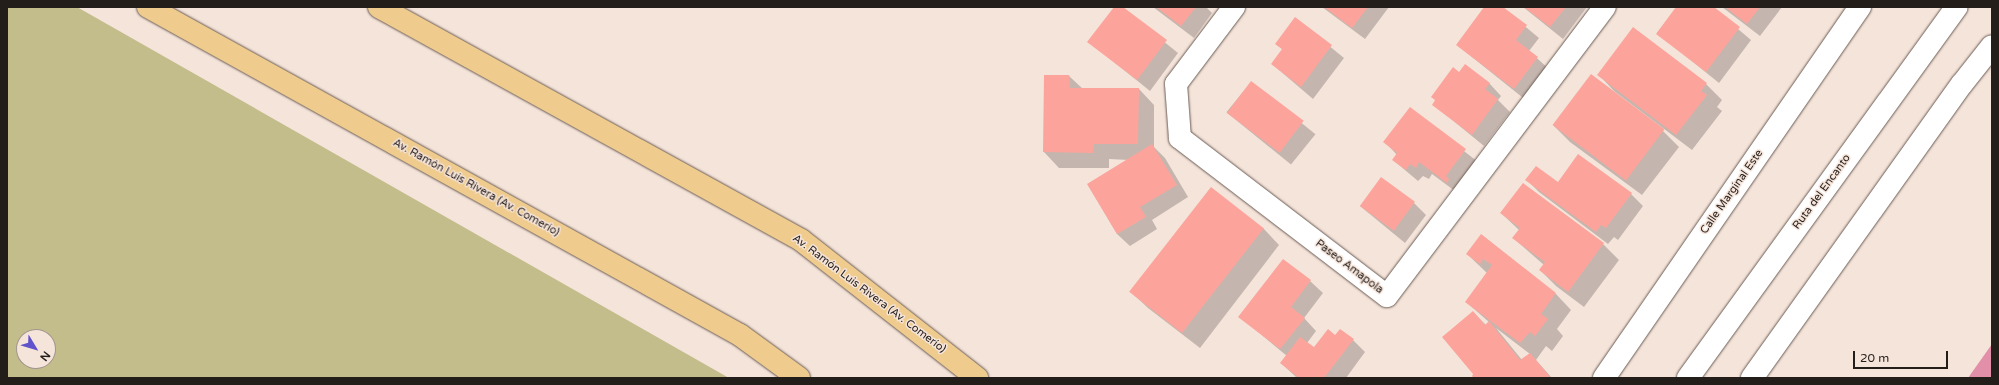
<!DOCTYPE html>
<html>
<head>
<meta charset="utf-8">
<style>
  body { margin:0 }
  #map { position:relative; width:1999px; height:385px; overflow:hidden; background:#f5e4da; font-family:"Varela Round",sans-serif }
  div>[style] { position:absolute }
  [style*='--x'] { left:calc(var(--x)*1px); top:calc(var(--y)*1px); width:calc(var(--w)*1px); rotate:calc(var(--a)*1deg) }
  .green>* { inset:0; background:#c3bd8b }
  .water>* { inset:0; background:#e28fa9 }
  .shadow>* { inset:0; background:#0003; transform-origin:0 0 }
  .building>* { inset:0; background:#fca49c; transform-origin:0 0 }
  .roads { filter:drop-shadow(0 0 1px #695b53) drop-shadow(0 0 1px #695b53) }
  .minor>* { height:22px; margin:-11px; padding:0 11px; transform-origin:11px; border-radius:11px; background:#fff }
  .secondary>* { height:22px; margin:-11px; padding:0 11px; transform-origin:11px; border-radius:11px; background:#fff }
  .primary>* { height:22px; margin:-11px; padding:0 11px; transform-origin:11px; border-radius:11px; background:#efcb8e }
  span { translate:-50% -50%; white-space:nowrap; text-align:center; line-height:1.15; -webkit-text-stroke:3px #f5e4da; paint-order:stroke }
  .street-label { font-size:11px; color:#241e1b }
  .frame { position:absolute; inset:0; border:8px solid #241e1b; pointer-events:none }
  .north { position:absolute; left:16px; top:329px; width:40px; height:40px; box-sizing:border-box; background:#f5e4da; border:1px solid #a1958e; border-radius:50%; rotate:128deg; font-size:11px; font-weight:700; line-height:16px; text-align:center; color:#241e1b }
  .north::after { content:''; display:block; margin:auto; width:14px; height:18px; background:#6053cb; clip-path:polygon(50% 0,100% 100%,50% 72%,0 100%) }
  .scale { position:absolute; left:1853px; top:351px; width:95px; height:18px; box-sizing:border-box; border:2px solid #241e1b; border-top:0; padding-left:5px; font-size:12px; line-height:14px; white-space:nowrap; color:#241e1b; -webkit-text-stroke:3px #f5e4da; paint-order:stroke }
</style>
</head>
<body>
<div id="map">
  <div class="green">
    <div style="clip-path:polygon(evenodd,7px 7px,77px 7px,729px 378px,7px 378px,7px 7px,24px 337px,48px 337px,48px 361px,24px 361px,24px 337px)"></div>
  </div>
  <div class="water">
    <div style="clip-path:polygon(1992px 344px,1992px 378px,1968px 378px)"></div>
  </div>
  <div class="shadow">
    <div style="clip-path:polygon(1115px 7px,1121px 7px,1178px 53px,1150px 91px,1089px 42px)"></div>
    <div style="clip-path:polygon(1153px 7px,1206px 7px,1212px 13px,1194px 38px)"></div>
    <div style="clip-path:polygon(1322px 7px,1389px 7px,1365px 39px)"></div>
    <div style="clip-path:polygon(1486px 7px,1502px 7px,1539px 38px,1529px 51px,1550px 70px,1527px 101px,1457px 45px)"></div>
    <div style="clip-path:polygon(1523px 7px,1587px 7px,1563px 39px)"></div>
    <div style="clip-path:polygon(1677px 7px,1712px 7px,1751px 40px,1719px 83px,1657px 33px)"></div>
    <div style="clip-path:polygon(1722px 7px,1782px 7px,1760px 36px)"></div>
    <div style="clip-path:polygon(1295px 18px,1344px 58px,1313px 99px,1272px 64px,1283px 50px,1276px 44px)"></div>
    <div style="clip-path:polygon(1633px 29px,1706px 84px,1722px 100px,1717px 107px,1722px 111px,1692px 150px,1614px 91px,1599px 75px)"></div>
    <div style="clip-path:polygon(1459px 74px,1489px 83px,1501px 96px,1498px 100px,1510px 112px,1484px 146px,1434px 105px)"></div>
    <div style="clip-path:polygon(1044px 76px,1069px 76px,1083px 89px,1139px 89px,1154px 105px,1154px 147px,1165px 158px,1188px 197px,1152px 220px,1157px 229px,1130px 246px,1117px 234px,1088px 185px,1129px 160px,1109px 159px,1109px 168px,1059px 168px,1044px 152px)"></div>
    <div style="left:1251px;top:82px;width:83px;height:39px;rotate:39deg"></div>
    <div style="clip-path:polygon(1410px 109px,1478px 162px,1459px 194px,1432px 174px,1429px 179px,1423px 176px,1418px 181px,1393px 160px,1397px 155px,1385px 142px)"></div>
    <div style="clip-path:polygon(1554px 126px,1663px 131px,1679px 147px,1642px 195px,1570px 142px)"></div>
    <div style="clip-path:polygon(1527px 180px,1631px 194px,1643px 206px,1618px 240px,1614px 237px,1608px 244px,1539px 192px)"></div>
    <div style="clip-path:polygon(1523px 184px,1603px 244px,1619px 260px,1584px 307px,1556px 286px,1540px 270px,1544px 265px,1513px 238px,1519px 230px,1501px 213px)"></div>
    <div style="clip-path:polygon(1211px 189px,1264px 229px,1279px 245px,1200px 348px,1148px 308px,1132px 293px)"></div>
    <div style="clip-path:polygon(1414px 203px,1426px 215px,1405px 243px,1360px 206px)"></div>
    <div style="clip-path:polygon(evenodd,1482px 235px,1556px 294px,1571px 310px,1557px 329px,1563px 336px,1552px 351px,1546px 346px,1536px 360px,1552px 378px,1472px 376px,1474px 374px,1473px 312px,1486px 325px,1489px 322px,1466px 302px,1487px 273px,1467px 254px,1482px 235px,1496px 328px,1530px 354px,1522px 360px,1496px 328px)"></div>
    <div style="clip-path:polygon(1310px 281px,1323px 293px,1304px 318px,1316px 331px,1307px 343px,1314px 349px,1335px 336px,1353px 340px,1365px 352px,1346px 378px,1297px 378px,1281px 363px,1287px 356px,1240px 317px)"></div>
  </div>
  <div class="building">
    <div style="clip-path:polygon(1114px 7px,1123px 7px,1167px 40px,1137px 80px,1087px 42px)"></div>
    <div style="clip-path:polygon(1156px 7px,1196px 7px,1181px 26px)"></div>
    <div style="clip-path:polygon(1324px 7px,1368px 7px,1352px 28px)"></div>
    <div style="clip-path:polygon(1484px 7px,1503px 7px,1527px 25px,1516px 40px,1538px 57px,1514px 89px,1456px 45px)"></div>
    <div style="clip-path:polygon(1524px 7px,1566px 7px,1550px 27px)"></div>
    <div style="clip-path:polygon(1676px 7px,1714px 7px,1740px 27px,1706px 72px,1656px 34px)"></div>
    <div style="clip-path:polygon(1725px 7px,1760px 7px,1747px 24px)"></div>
    <div style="clip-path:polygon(1295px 17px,1332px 45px,1301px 87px,1271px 64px,1282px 49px,1275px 44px)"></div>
    <div style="clip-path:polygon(1633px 27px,1707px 83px,1701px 91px,1707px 95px,1676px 135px,1597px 75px)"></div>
    <div style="clip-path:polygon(1465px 64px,1490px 83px,1485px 89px,1498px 99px,1472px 135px,1432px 105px,1435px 100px,1431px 97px,1453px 67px,1459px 72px)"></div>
    <div style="left:1591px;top:74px;width:92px;height:64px;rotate:37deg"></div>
    <div style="clip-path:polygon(1044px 75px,1069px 75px,1070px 88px,1139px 88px,1138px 144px,1094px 144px,1093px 153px,1043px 152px)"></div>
    <div style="left:1251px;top:81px;width:66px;height:40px;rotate:37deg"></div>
    <div style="clip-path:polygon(1410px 107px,1466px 149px,1446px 176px,1449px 179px,1447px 183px,1419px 162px,1416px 168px,1410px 164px,1406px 170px,1392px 160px,1397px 153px,1383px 142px)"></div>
    <div style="clip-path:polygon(1152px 144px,1177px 185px,1140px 207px,1146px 217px,1117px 234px,1087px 184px)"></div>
    <div style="clip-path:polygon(1578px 154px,1632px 193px,1606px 228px,1601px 225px,1596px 232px,1525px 180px,1536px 166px,1558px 182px)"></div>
    <div style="left:1381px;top:177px;width:42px;height:36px;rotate:36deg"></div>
    <div style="clip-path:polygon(1523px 183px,1604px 243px,1568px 292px,1539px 270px,1545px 262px,1512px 238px,1520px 228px,1500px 213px)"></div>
    <div style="left:1211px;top:187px;width:67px;height:133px;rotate:38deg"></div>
    <div style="clip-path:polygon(1481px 234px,1556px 293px,1541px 314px,1548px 319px,1535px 336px,1530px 332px,1520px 343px,1465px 302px,1492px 265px,1483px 259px,1480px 264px,1466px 254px)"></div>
    <div style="clip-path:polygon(1283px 259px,1311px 280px,1291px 307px,1305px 318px,1280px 349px,1238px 317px)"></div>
    <div style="clip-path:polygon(1473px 311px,1485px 325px,1489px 321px,1520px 360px,1530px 353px,1551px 378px,1472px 378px,1473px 374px,1442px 337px)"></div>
    <div style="clip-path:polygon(1328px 329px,1335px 335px,1340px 329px,1354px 339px,1324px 378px,1299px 378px,1280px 363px,1300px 337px,1314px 347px)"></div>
  </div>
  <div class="roads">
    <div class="minor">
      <div style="--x:1234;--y:7;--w:96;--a:127"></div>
      <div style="--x:1176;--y:84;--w:54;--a:85.8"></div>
      <div style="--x:1180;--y:138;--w:260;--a:37.4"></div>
      <div style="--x:1387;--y:296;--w:362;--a:-53"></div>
      <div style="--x:1604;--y:378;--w:451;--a:-55.4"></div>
    </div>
    <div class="secondary">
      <div style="--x:1688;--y:378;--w:458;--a:-54.1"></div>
      <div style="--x:1752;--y:378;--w:361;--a:-54.5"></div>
      <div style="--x:1962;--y:84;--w:48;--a:-51.7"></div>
    </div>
    <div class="primary">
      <div style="--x:148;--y:7;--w:677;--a:28.99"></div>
      <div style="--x:740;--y:335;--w:73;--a:36.1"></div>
      <div style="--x:379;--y:7;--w:482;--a:28.9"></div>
      <div style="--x:801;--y:240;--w:224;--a:38.1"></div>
    </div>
  </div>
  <div class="street-label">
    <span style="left:476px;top:188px;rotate:29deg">Av. Ramón Luis Rivera (Av. Comerío)</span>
    <span style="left:1732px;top:192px;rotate:-55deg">Calle Marginal Este</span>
    <span style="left:1822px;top:192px;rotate:-54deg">Ruta del Encanto</span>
    <span style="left:1349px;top:267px;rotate:37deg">Paseo Amapola</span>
    <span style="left:869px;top:294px;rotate:37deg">Av. Ramón Luis Rivera (Av. Comerío)</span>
  </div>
  <div class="frame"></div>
  <div class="north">N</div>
  <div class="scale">20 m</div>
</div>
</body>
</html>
